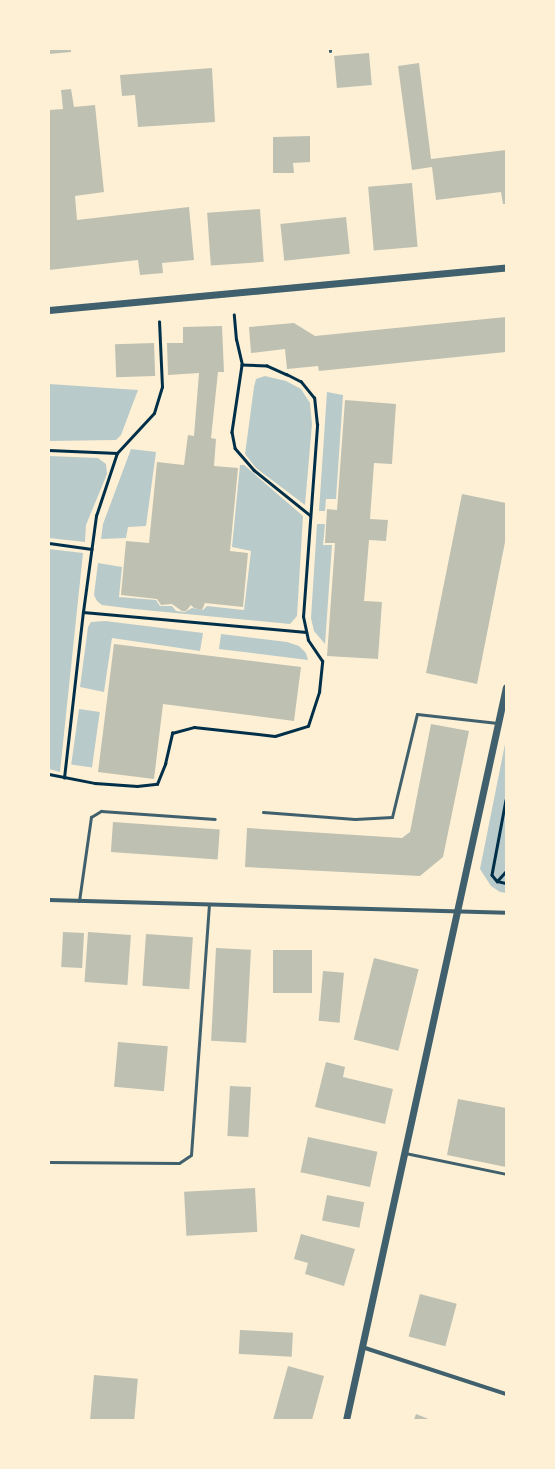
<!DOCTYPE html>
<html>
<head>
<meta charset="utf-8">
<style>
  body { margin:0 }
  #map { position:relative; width:555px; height:1469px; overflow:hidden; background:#fdf0d5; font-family:Roboto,sans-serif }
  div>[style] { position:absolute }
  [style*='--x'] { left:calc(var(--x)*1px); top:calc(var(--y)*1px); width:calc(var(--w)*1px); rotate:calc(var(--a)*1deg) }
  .green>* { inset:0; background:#b9caca; transform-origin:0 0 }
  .building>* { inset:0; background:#bec0b2; transform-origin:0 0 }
  .path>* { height:2.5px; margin:-1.25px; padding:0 1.25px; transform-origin:1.25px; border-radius:1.25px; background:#003049 }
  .service>* { height:3px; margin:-1.5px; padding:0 1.5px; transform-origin:1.5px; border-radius:1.5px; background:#3f606c }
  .minor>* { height:4px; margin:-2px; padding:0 2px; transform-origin:2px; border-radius:2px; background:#3f606c }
  .tertiary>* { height:7px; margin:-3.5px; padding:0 3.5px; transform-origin:3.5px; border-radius:3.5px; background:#3f606c }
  span { translate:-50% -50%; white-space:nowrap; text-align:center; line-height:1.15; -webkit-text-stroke:3px #fdf0d5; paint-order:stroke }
  .frame { position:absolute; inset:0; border:50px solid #fdf0d5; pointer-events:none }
</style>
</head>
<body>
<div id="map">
  <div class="green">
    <div style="clip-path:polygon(265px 376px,286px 381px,301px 389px,310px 403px,312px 424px,305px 505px,256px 468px,245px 454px,254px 387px,256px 379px)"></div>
    <div style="clip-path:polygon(49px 384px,138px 390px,121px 435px,116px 440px,49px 441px)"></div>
    <div style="clip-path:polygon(327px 392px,343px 395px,336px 499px,326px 499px,325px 511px,319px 511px)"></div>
    <div style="clip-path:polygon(131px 449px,156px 452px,146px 526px,128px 527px,126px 538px,101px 539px,103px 524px)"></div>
    <div style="clip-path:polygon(49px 456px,98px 458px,106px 464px,107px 474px,86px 525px,85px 542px,49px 538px)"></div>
    <div style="clip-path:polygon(240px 465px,244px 465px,303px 516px,297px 616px,290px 624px,134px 609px,102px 605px,97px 601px,94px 595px,98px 563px,122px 567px,119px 597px,156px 600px,160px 606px,172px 606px,176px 611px,185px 612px,192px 608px,203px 610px,207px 606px,244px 610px,251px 551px,232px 547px)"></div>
    <div style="clip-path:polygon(317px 524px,325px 524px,323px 545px,332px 545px,325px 644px,314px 631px,311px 618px)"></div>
    <div style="clip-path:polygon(49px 549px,83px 553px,60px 772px,49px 769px)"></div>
    <div style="clip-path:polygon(105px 621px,203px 633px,200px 651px,112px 638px,104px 692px,80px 687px,88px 627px,91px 622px)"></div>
    <div style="clip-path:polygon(221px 634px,287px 642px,299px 646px,306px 653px,308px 660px,219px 649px)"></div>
    <div style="left:79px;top:709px;width:21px;height:56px;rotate:8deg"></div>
    <div style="clip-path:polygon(506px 739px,506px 893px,500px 892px,491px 886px,480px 869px)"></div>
  </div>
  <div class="building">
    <div style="clip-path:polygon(49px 49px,71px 49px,71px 52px,49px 54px)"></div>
    <div style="left:369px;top:53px;width:32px;height:35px;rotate:85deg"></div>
    <div style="clip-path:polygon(419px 63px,431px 159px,506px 150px,506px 204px,503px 204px,501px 192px,436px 200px,432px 167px,412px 170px,398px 66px)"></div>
    <div style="clip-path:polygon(212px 68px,215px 122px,138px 127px,135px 95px,122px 96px,120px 75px)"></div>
    <div style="clip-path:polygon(71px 89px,74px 107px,95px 105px,104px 192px,75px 196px,77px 220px,189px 207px,194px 260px,162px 263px,163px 273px,140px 275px,138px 260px,49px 270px,49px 110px,63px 109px,61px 90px)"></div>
    <div style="clip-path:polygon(310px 136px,310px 162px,293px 163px,294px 173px,273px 173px,273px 137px)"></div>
    <div style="left:412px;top:183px;width:64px;height:44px;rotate:85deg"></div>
    <div style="left:260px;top:209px;width:53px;height:53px;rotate:86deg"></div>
    <div style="left:346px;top:217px;width:37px;height:66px;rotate:84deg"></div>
    <div style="clip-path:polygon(506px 317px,506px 352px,319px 371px,318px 366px,287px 369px,285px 349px,251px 353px,249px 327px,294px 323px,315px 336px)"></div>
    <div style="clip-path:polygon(222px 326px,224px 372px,218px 372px,211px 438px,216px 439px,214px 466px,238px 468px,230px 551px,248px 553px,243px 607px,205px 603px,202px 610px,194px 608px,191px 605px,186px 611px,182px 611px,172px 604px,161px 605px,157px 599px,121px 595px,126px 541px,149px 543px,157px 462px,184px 465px,188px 435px,194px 436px,199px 373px,168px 375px,167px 343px,183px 343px,183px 327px)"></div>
    <div style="left:154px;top:343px;width:33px;height:39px;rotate:88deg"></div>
    <div style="clip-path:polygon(345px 400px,396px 404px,392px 464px,374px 463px,370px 519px,388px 520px,386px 541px,369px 540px,364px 601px,382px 602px,378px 659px,327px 656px,335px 543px,325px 543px,327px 509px,337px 510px)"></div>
    <div style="clip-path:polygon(462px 494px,506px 503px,506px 537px,477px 684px,426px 673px)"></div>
    <div style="clip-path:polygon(114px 644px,301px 667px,294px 721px,163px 704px,154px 779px,98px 772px)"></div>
    <div style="clip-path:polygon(431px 724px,469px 731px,443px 857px,420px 876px,245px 867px,247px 828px,402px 838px,410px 832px)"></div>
    <div style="left:113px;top:822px;width:107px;height:30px;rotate:4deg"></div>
    <div style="left:63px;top:932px;width:21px;height:35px;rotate:3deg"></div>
    <div style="left:88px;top:932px;width:43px;height:50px;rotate:4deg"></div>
    <div style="left:146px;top:934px;width:47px;height:52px;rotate:4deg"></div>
    <div style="left:216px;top:948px;width:35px;height:93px;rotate:3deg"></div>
    <div style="left:273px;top:950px;width:39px;height:43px"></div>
    <div style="left:374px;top:958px;width:46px;height:84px;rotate:14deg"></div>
    <div style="left:323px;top:971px;width:21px;height:50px;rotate:5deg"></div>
    <div style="left:118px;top:1042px;width:50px;height:45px;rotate:5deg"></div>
    <div style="clip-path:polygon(326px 1062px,345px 1067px,343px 1077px,393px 1089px,385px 1124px,315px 1107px)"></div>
    <div style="left:230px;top:1086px;width:21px;height:50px;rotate:3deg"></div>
    <div style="clip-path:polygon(458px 1099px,506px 1108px,506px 1167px,447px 1155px)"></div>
    <div style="left:308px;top:1137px;width:71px;height:36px;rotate:12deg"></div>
    <div style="left:255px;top:1188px;width:44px;height:71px;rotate:87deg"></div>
    <div style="left:327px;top:1195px;width:38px;height:26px;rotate:11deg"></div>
    <div style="clip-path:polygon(301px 1234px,355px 1249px,344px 1286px,305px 1274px,308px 1263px,294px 1259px)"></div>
    <div style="left:420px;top:1294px;width:38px;height:44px;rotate:15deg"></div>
    <div style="left:240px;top:1330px;width:53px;height:24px;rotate:3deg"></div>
    <div style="clip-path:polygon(288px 1366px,324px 1376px,312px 1420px,273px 1420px)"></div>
    <div style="left:94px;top:1375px;width:44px;height:45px;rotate:5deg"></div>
    <div style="clip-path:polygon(416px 1414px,431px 1420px,414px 1420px)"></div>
  </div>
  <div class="path">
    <div style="--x:242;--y:365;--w:68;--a:98.5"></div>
    <div style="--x:232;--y:432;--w:16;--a:79"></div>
    <div style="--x:235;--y:448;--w:29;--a:49"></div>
    <div style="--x:254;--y:470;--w:72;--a:38.8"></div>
    <div style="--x:49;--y:450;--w:68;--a:2.5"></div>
    <div style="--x:49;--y:543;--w:43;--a:7.9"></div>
    <div style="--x:83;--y:612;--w:97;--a:-82.3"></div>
    <div style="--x:96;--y:516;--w:66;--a:-71.6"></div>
    <div style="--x:117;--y:453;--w:54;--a:-47.2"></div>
    <div style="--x:154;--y:413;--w:27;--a:-73"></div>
    <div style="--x:162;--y:387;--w:65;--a:-92.6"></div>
    <div style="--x:49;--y:774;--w:47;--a:11.1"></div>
    <div style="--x:95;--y:783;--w:42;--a:4.1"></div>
    <div style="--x:137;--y:786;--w:20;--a:-6"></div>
    <div style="--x:157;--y:784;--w:22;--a:-68"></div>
    <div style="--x:165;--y:764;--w:32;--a:-77"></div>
    <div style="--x:172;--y:733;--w:23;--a:-15"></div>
    <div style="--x:194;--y:727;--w:81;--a:6.3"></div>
    <div style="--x:275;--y:736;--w:34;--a:-17"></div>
    <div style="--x:308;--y:726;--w:36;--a:-72"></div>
    <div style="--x:319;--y:692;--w:31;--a:-84"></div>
    <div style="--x:322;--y:661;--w:25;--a:-124"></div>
    <div style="--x:308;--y:640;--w:24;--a:-102"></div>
    <div style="--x:303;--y:617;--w:193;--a:-85.8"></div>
    <div style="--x:317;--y:425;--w:27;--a:-96"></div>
    <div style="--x:314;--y:398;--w:21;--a:-129"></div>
    <div style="--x:301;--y:382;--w:16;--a:-153"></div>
    <div style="--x:287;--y:375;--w:22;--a:-156"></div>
    <div style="--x:267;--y:366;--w:25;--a:-178"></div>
    <div style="--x:242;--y:365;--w:26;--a:-103"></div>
    <div style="--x:236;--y:340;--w:25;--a:-95"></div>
    <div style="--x:64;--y:778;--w:167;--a:-83.5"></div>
    <div style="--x:83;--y:612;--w:224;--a:5.1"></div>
    <div style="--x:506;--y:800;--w:76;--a:100.6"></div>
    <div style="--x:492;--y:875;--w:8;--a:50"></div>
    <div style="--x:497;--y:881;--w:9;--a:13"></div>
    <div style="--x:497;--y:881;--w:13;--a:-48"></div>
  </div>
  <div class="service">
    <div style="--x:330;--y:49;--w:2;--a:90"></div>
    <div style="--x:263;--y:812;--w:92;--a:4.4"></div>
    <div style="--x:355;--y:819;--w:37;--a:-3"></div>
    <div style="--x:392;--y:817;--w:106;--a:-76.4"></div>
    <div style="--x:417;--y:714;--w:81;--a:6.3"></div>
    <div style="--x:79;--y:901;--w:85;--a:-81.9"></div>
    <div style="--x:91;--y:817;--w:12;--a:-31"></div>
    <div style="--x:101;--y:811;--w:114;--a:4"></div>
    <div style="--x:405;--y:1153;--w:103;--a:11.7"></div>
    <div style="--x:49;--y:1162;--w:130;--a:0.4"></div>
    <div style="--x:179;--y:1163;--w:14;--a:-34"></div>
    <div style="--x:191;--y:1155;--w:250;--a:-85.9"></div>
  </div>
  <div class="minor">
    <div style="--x:49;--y:900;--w:457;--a:1.6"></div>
    <div style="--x:362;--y:1347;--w:151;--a:18.1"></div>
  </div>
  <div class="tertiary">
    <div style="--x:49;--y:310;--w:459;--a:-5.3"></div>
    <div style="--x:346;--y:1420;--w:750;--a:-77.69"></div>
  </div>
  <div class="frame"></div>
</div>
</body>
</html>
